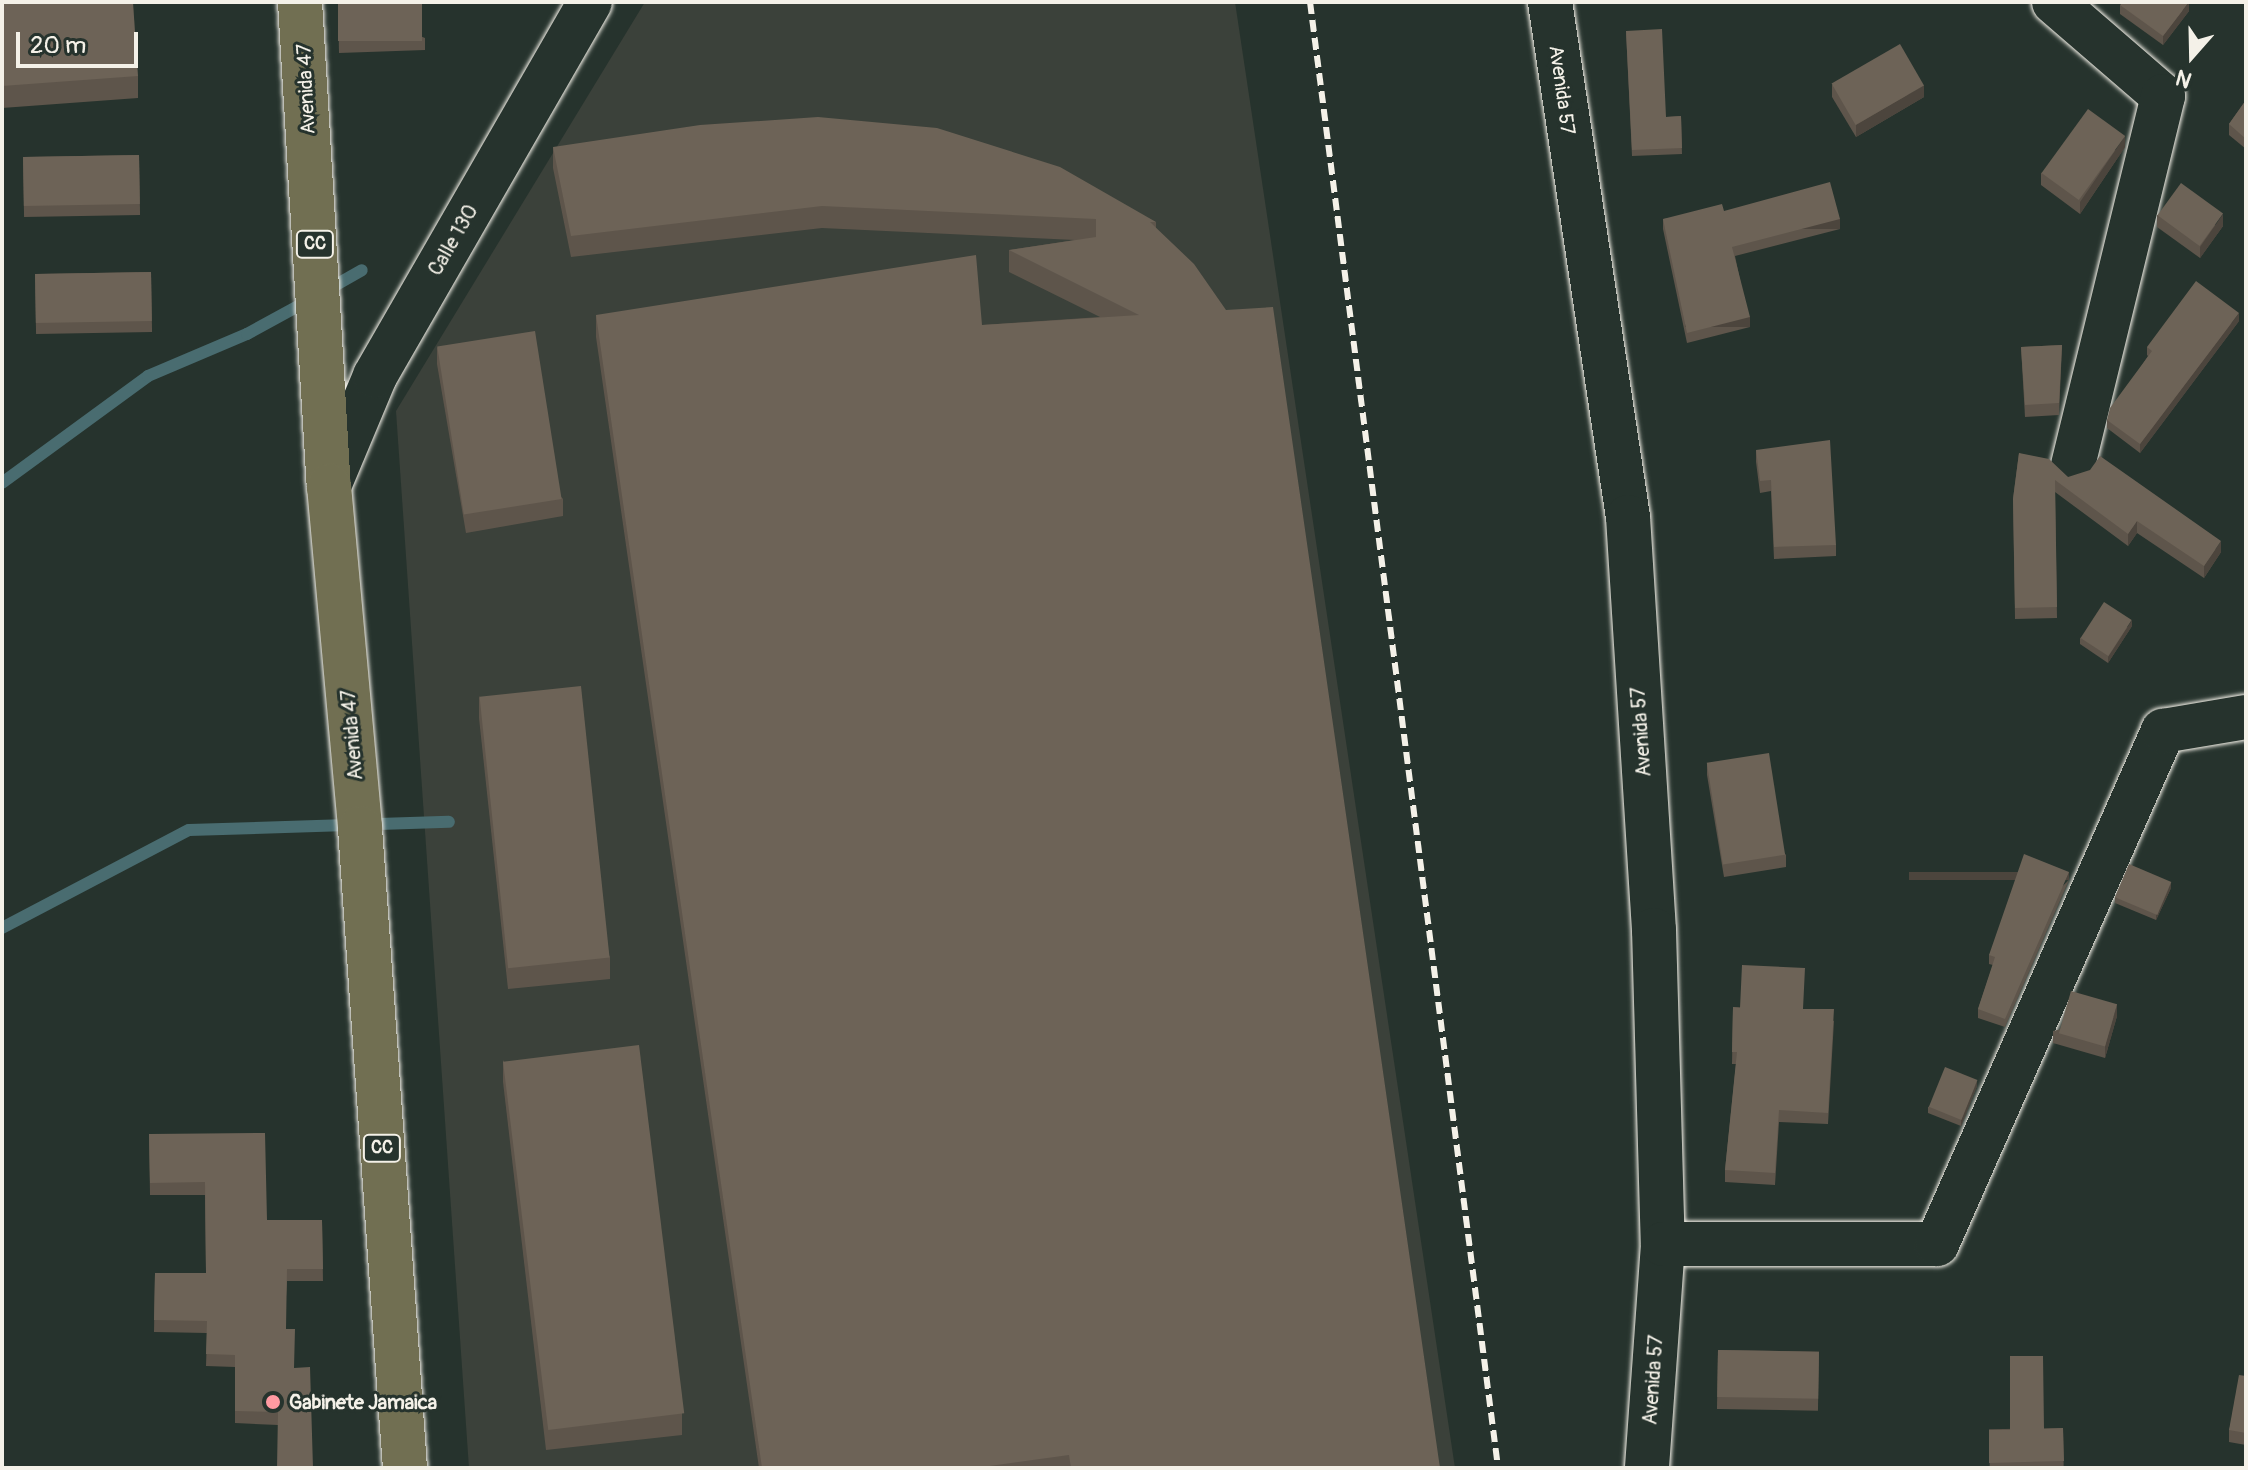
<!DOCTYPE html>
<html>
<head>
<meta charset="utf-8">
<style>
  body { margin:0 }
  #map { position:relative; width:2248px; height:1470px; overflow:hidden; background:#26332d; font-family:Pangolin,sans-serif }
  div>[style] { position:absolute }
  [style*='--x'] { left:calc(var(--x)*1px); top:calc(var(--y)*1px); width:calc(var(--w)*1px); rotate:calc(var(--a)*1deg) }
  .built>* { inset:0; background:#3b413a }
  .stream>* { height:12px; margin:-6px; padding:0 6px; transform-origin:6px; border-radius:6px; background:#496c70 }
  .roads { filter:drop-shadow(0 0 2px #f4f1e8) drop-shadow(0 0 2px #f4f1e8) }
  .minor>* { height:44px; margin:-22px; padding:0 22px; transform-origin:22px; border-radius:22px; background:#26332d }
  .secondary>* { height:44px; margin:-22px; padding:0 22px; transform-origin:22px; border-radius:22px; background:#26332d }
  .primary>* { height:44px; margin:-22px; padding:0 22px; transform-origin:22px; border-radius:22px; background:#716f52 }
  .rail>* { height:6px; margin-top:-3px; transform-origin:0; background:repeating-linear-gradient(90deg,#f4f1e8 0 12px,transparent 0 18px) }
  .wall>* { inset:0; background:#5e554b; transform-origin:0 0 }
  .shaded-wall>* { inset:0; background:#4c453d; transform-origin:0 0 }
  .building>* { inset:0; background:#6d6357; transform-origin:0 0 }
  .dots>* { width:22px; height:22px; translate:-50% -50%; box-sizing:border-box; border:4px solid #26332d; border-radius:50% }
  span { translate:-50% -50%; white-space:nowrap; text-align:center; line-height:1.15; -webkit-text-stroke:6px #26332d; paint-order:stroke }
  .shield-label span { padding:2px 6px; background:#26332d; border:2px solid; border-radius:6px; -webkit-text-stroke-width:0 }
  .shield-label { font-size:18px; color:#f4f1e8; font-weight:700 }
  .street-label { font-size:20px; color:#f4f1e8 }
  .poi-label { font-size:20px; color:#f4f1e8; font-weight:700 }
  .left { translate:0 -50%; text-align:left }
  .frame { position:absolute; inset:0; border:4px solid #f4f1e8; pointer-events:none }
  .north { position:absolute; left:2152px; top:16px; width:80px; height:80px; -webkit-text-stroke:6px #26332d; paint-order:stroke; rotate:200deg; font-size:22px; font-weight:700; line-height:32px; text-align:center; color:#f4f1e8 }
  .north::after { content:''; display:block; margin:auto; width:28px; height:36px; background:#f4f1e8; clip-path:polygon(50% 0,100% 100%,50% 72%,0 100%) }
  .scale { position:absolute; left:16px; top:32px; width:122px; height:36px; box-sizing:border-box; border:4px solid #f4f1e8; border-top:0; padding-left:10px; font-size:24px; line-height:28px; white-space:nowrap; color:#f4f1e8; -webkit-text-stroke:6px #26332d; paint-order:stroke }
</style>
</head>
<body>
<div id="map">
  <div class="built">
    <div style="clip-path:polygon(645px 2px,1235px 2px,1455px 1468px,469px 1468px,396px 411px)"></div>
  </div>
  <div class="stream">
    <div style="--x:327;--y:290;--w:40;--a:-29.7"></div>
    <div style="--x:2;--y:483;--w:181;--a:-36.2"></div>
    <div style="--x:148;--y:376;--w:108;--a:-23"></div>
    <div style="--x:247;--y:334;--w:73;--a:-28.7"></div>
    <div style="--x:2;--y:928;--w:211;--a:-27.7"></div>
    <div style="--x:189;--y:830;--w:260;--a:-1.8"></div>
  </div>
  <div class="roads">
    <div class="minor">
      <div style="--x:1550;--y:2;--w:521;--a:81.39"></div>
      <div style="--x:1628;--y:517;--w:414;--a:86.4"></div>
      <div style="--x:1654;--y:930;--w:314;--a:88.4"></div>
      <div style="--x:1663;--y:1244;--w:225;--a:94.1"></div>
      <div style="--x:2054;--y:2;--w:144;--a:40.8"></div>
      <div style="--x:2163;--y:96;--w:379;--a:103.7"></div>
      <div style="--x:1663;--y:1244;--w:274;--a:0"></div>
      <div style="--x:1937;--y:1244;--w:561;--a:-66.22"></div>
      <div style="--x:2163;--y:731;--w:84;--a:-9.6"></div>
    </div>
    <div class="secondary">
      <div style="--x:329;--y:486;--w:119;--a:-67.3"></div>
      <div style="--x:375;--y:376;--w:431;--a:-60.1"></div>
    </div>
    <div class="primary">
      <div style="--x:300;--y:2;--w:485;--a:86.6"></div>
      <div style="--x:329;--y:486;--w:343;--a:84.8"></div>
      <div style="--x:360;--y:828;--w:642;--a:85.98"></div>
    </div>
  </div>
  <div class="rail">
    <div style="--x:1310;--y:2;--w:1478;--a:82.69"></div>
  </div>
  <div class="wall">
    <div style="clip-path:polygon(2px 2px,138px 76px,138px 98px,2px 108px)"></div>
    <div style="clip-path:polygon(338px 2px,425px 38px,425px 50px,339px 53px)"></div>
    <div style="clip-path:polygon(2120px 5px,2189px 11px,2163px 45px,2120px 14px)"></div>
    <div style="clip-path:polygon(1626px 31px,1666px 117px,1681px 116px,1682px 154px,1632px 156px)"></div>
    <div style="clip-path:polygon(1832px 85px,1924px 97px,1856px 137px,1832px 97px)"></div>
    <div style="clip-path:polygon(2246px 100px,2246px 149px,2229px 135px,2229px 124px)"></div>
    <div style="clip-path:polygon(553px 147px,1156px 222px,1156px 228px,1440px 1468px,759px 1468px,596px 337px,596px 315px,982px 325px,1100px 317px,1009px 272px,1009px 250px,1075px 240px,822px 228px,571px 257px,553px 168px)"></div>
    <div style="clip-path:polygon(2125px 147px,2080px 214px,2041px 185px,2041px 173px)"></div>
    <div style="left:139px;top:155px;width:60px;height:116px;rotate:89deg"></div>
    <div style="clip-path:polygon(1724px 211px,1840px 229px,1735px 256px,1750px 327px,1687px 343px,1663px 229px,1663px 219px)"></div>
    <div style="clip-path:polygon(2157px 215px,2223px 226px,2200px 258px,2157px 227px)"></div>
    <div style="left:151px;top:272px;width:60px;height:116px;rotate:89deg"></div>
    <div style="clip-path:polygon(2239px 321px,2140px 453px,2107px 428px,2107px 420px,2148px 356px,2147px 355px,2147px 347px)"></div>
    <div style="clip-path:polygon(2062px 345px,2059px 415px,2025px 417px,2021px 347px)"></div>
    <div style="clip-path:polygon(437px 347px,563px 499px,563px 516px,466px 533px,437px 364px)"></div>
    <div style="clip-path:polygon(1756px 450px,1836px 545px,1836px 556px,1774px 559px,1771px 491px,1760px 493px,1756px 462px)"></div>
    <div style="clip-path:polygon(2019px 453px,2068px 477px,2221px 552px,2204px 578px,2137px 533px,2128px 546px,2055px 492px,2057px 618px,2015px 619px,2013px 499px)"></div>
    <div style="clip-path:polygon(2132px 626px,2108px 663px,2080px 644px,2080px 638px)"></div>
    <div style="clip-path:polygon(479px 696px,610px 957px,610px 979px,508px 989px,479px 718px)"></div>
    <div style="clip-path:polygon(1707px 764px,1786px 855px,1786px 867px,1724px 877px,1707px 775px)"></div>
    <div style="clip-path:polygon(2069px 880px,2005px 1027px,1978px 1018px,1978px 1009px,1993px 965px,1989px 964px,1989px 955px)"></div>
    <div style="clip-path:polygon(2171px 888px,2156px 920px,2115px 903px,2115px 897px)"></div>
    <div style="clip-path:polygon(1733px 1007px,1804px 1009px,1834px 1021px,1828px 1124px,1779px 1122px,1775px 1185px,1725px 1182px,1725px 1170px,1736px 1064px,1732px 1064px)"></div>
    <div style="clip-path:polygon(2117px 1016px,2105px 1058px,2053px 1043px,2053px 1031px)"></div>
    <div style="clip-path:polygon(503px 1060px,682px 1413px,682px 1435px,546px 1450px,503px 1082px)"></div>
    <div style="clip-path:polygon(1977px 1086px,1961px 1126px,1928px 1113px,1928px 1107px)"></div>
    <div style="clip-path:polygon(149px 1134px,267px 1220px,322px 1220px,323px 1281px,287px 1281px,278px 1425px,235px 1423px,235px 1367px,206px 1366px,207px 1333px,154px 1332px,155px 1273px,206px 1273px,205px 1195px,150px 1195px)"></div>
    <div style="left:1718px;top:1350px;width:101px;height:59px;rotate:1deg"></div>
    <div style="clip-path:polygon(2246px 1376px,2246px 1445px,2229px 1442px,2229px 1430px)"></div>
    <div style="left:2063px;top:1428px;width:40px;height:74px;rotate:89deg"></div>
  </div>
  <div class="shaded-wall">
    <div style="clip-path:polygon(2189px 2px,2189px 11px,2163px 45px,2163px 36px)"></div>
    <div style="clip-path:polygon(1924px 85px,1924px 97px,1856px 137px,1856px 125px)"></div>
    <div style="clip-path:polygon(2125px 136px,2125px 147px,2080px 214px,2080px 202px)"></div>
    <div style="clip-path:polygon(2223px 214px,2223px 226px,2200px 258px,2200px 247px)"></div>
    <div style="left:1840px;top:219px;width:10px;height:112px;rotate:90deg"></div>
    <div style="clip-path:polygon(2239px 313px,2239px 321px,2140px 453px,2140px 444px)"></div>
    <div style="left:1750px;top:317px;width:10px;height:65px;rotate:90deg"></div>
    <div style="clip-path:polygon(2137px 521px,2137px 533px,2128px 546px,2128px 534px)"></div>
    <div style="clip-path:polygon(2221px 541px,2221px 552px,2204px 578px,2204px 566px)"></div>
    <div style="clip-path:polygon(2132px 620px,2132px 626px,2108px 663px,2108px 657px)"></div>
    <div style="left:2069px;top:872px;width:8px;height:160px;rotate:90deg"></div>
    <div style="clip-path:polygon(2171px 882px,2171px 888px,2156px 920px,2156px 914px)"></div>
    <div style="clip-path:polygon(2117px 1004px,2117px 1016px,2105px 1058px,2105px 1046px)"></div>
    <div style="clip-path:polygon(1977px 1080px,1977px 1086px,1961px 1126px,1961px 1120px)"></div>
  </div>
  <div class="building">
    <div style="clip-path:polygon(2px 2px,133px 2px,138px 76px,2px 86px)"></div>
    <div style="left:338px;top:2px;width:84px;height:39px"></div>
    <div style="clip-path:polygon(2123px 2px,2189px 2px,2163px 36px,2120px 5px)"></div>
    <div style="clip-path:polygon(1662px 29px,1666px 117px,1681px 116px,1682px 148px,1632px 150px,1626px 31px)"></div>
    <div style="left:1900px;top:44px;width:48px;height:79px;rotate:60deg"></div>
    <div style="clip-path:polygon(2246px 100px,2246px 139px,2229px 124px)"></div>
    <div style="left:2088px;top:109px;width:46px;height:79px;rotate:36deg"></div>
    <div style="clip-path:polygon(818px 117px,937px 128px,1060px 167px,1156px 222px,1150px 222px,1194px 264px,1226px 310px,1273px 307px,1440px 1468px,1071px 1468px,1069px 1455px,975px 1468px,762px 1468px,596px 315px,976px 255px,982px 325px,1139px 315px,1009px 250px,1096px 237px,1096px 219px,822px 206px,571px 236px,553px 147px,700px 125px)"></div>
    <div style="left:139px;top:155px;width:49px;height:116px;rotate:89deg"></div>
    <div style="clip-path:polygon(1830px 182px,1840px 219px,1732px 247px,1750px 317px,1687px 333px,1663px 219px,1722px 204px,1724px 211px)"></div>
    <div style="left:2181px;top:183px;width:52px;height:40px;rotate:36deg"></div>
    <div style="left:151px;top:272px;width:49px;height:116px;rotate:89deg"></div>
    <div style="clip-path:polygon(2196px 281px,2239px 313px,2140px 444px,2107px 420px,2110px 408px,2152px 351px,2147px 347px)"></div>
    <div style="left:535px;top:331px;width:170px;height:99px;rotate:81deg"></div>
    <div style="clip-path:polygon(2062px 345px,2059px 403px,2025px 405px,2021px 347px)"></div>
    <div style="clip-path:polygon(1830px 440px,1836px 545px,1774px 547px,1771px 480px,1760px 481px,1756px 450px)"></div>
    <div style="clip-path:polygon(2019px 453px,2049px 459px,2068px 477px,2090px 470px,2100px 456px,2221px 541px,2204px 566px,2137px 521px,2128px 534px,2055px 480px,2057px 607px,2015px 608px,2013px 499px)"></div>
    <div style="left:2104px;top:602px;width:33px;height:43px;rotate:33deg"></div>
    <div style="left:581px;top:686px;width:273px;height:102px;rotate:84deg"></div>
    <div style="left:1769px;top:753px;width:103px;height:63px;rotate:81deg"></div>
    <div style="clip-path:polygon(2024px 854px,2069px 872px,2005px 1019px,1978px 1009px,1995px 957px,1989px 955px)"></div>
    <div style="left:2129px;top:864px;width:46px;height:36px;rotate:23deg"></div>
    <div style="clip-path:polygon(1742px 965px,1805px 968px,1803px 1009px,1834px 1009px,1828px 1113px,1779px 1110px,1775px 1173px,1725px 1170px,1737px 1052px,1732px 1052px,1733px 1007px,1740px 1008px)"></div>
    <div style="left:2071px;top:991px;width:48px;height:44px;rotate:16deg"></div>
    <div style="left:639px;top:1045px;width:371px;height:137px;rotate:83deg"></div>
    <div style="left:1945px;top:1067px;width:35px;height:43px;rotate:22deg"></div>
    <div style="clip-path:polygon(265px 1133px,267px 1220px,322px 1220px,323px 1269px,287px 1269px,286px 1329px,295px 1329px,294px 1368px,310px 1367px,313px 1468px,277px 1468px,278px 1412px,235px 1411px,235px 1355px,206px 1354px,207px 1321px,154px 1320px,155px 1273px,206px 1273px,205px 1182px,150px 1183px,149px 1134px)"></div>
    <div style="left:1718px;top:1350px;width:101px;height:47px;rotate:1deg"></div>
    <div style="clip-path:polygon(2010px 1356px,2043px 1356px,2044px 1429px,2063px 1428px,2064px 1461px,1989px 1463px,1989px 1430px,2010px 1430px)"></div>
    <div style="clip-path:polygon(2239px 1375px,2246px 1376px,2246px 1433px,2229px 1430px)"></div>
  </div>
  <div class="dots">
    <div style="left:273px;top:1402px;background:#ff9aa2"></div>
  </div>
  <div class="shield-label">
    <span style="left:315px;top:244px">CC</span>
    <span style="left:382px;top:1148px">CC</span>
  </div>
  <div class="street-label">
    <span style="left:306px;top:89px;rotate:-93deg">Avenida 47</span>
    <span style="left:1562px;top:90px;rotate:82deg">Avenida 57</span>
    <span style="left:453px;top:240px;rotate:-60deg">Calle 130</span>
    <span style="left:1641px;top:732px;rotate:-94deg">Avenida 57</span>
    <span style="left:352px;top:735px;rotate:-95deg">Avenida 47</span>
    <span style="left:1653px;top:1380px;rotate:-86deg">Avenida 57</span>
  </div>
  <div class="poi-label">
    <span class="left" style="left:289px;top:1402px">Gabinete Jamaica</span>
  </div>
  <div class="frame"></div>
  <div class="north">N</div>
  <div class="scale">20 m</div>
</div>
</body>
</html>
